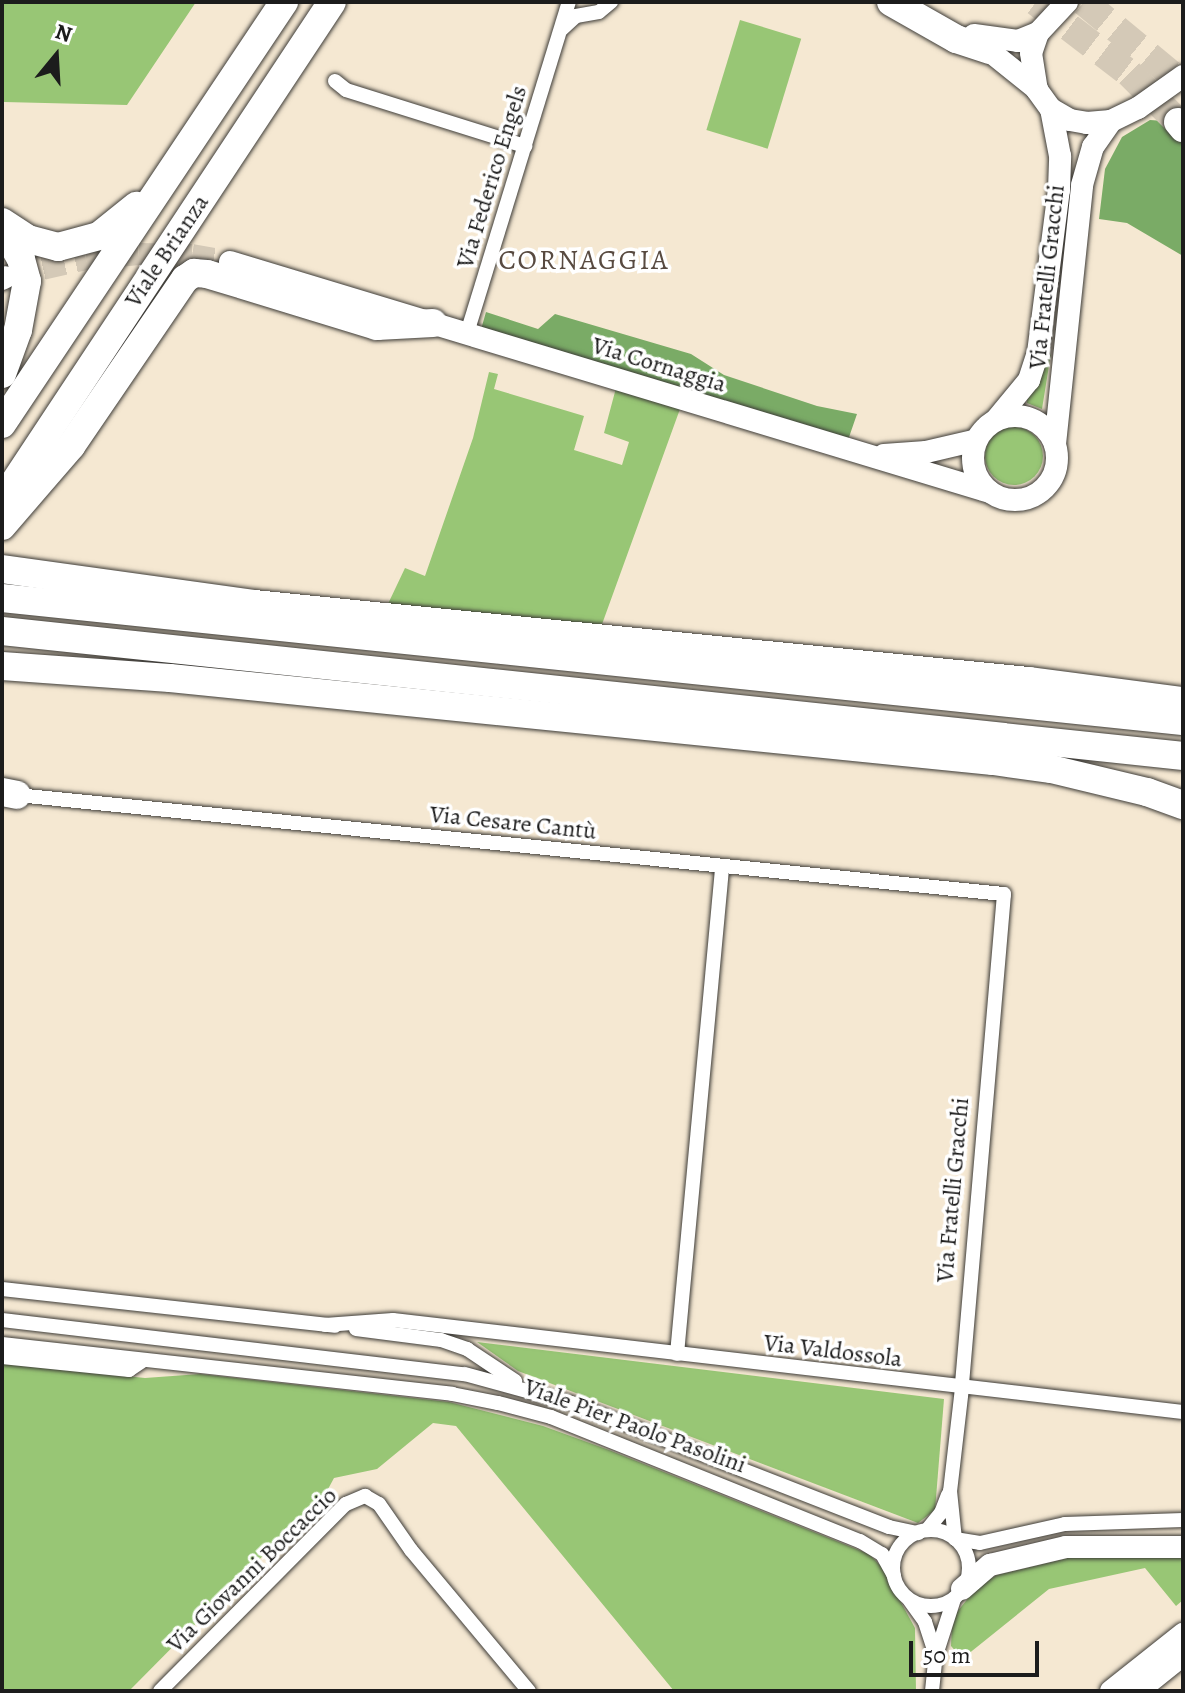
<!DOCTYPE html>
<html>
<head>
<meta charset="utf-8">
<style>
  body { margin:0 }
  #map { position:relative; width:1185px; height:1693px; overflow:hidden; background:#f5e8d2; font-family:Alegreya,serif }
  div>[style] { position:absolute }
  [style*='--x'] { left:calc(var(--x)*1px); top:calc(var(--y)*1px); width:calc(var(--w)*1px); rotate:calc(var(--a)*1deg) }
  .green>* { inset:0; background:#98c675; transform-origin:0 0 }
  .round { border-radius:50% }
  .forest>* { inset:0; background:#7aab66 }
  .secondary-tunnel>* { height:22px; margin-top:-11px; transform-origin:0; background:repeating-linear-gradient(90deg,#d4c9b7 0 22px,transparent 0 33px) }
  .highway-tunnel>* { height:28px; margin-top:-14px; transform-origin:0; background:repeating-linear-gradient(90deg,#d4c9b7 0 28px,transparent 0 42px) }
  .roads { filter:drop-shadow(0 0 2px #3d3b37) drop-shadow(0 0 2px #3d3b37) }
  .street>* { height:14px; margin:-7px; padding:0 7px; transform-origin:7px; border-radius:7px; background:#fff }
  .street>.ring { margin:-7px; padding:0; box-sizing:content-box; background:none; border:14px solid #fff; border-radius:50% }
  .secondary>* { height:22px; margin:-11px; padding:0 11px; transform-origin:11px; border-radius:11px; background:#fff }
  .secondary>.ring { margin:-11px; padding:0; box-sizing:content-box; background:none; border:22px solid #fff; border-radius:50% }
  .highway>* { height:28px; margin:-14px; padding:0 14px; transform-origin:14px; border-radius:14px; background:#fff }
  span { translate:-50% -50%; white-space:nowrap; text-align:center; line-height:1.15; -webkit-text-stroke:7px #fff; paint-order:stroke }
  .street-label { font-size:24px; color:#1c1c1c }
  .quarter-label { font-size:28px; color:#584a40; letter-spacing:2px }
  .frame { position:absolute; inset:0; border:4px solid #1c1c1c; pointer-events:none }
  .north { position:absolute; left:16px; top:16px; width:80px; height:80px; -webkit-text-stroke:6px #fff; paint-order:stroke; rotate:18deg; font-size:22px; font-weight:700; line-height:32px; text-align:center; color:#1c1c1c }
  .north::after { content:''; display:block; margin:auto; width:28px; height:36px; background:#1c1c1c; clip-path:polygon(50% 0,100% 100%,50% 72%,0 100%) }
  .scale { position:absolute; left:909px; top:1641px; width:130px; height:36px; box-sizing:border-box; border:4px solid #1c1c1c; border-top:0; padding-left:10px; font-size:24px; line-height:28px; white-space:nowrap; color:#1c1c1c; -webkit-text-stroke:6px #fff; paint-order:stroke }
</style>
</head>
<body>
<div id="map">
  <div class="green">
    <div style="clip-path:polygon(2px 2px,196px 2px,127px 105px,4px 102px,2px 114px)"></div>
    <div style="left:740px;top:20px;width:64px;height:115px;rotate:17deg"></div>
    <div style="clip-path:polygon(1051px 353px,1042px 409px,1027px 403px,1027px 399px)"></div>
    <div style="clip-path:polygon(489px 372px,498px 374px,494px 389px,584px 416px,574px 450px,622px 465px,629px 442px,604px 433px,616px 388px,680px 409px,601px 627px,387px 606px,405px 568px,425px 576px,473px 438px)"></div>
    <div class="round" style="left:985px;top:427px;width:58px;height:58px"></div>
    <div style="clip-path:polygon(477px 1342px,944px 1399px,935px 1510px,918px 1523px,518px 1371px)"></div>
    <div style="clip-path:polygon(2px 1363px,145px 1378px,200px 1374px,449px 1402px,543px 1426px,609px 1450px,869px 1554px,881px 1566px,915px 1628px,916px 1691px,674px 1691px,456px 1426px,433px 1423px,377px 1469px,334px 1478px,327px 1491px,129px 1691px,2px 1691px)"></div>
    <div style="clip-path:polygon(1068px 1558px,1183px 1558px,1183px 1600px,1176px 1606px,1145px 1568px,1049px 1589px,957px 1663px,958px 1654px,951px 1646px,952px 1624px,957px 1612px,978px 1586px,997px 1575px)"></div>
  </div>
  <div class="forest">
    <div style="clip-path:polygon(1150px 120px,1178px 122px,1183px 132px,1183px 256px,1127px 223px,1099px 219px,1105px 169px,1122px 137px)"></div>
    <div style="clip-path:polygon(486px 312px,538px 329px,555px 314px,691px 354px,724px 375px,817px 406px,857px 414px,847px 443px,480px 333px)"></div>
  </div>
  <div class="secondary-tunnel">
    <div style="--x:11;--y:276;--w:77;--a:-12.8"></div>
    <div style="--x:86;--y:259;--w:53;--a:-5.4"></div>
    <div style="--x:139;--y:254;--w:53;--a:1.1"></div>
    <div style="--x:192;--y:255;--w:39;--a:10"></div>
  </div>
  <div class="highway-tunnel">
    <div style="--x:1036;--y:2;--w:117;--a:37.4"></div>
    <div style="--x:1129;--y:73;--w:69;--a:45"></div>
    <div style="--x:1084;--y:2;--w:129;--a:39.6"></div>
  </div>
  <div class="roads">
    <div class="street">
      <div style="--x:562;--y:29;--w:19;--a:-43"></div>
      <div style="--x:576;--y:16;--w:23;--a:-10"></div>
      <div style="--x:599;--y:12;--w:16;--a:-40"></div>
      <div style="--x:335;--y:81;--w:14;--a:39"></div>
      <div style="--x:346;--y:90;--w:188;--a:17.4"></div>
      <div style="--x:467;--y:333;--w:346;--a:-72.9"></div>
      <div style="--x:17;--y:795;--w:992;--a:5.73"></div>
      <div style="--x:1004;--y:894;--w:496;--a:94.9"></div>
      <div style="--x:962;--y:1388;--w:104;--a:96.6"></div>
      <div style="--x:950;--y:1491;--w:48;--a:84.1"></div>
      <div style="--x:2;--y:1289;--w:335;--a:6.3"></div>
      <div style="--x:2;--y:1320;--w:466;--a:6.7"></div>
      <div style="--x:465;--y:1374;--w:110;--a:15.3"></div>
      <div style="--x:571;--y:1403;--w:341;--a:21.3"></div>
      <div style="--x:889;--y:1527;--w:30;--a:12"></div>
      <div style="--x:325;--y:1325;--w:68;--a:-4.2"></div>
      <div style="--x:393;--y:1320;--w:795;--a:6.64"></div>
      <div style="--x:356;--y:1329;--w:86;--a:7.4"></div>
      <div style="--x:441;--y:1340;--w:28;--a:19"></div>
      <div style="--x:467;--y:1349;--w:58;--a:33.7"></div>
      <div style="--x:2;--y:1344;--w:453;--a:6.3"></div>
      <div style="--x:452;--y:1394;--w:47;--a:11.1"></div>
      <div style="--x:498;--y:1403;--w:55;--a:14.8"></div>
      <div style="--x:551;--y:1417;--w:333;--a:21.9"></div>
      <div style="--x:860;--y:1541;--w:26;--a:31"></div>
      <div style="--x:882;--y:1554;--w:25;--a:61"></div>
      <div style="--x:677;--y:1354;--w:490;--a:-84.7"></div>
      <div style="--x:2;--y:1357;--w:128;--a:5.8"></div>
      <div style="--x:129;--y:1370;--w:18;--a:-34"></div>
      <div style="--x:927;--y:1530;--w:22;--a:-51"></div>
      <div style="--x:941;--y:1513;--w:19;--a:-69"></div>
      <div class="ring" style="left:893px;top:1530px;width:62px;height:62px"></div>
      <div style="--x:955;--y:1539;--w:25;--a:9"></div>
      <div style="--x:980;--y:1543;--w:87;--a:-12.6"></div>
      <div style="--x:1065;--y:1524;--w:118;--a:-1.9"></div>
      <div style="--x:910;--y:1601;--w:26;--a:54"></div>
      <div style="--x:925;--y:1622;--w:35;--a:72"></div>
      <div style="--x:160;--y:1691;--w:264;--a:-45.2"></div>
      <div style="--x:346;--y:1504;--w:21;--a:-23"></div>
      <div style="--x:365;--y:1496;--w:16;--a:30"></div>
      <div style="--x:379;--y:1504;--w:56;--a:55.2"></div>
      <div style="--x:411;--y:1550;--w:184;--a:50.1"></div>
      <div style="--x:932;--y:1691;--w:36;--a:-84"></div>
      <div style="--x:936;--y:1655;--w:59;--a:-72.2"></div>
    </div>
    <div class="secondary">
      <div style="--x:1067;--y:2;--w:42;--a:133.1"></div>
      <div style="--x:1038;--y:33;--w:21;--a:109"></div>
      <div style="--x:1031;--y:53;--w:37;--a:81"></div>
      <div style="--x:1037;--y:90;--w:24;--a:54"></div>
      <div style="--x:1051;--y:109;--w:22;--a:30"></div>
      <div style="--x:1070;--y:120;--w:17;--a:10"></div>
      <div style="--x:1087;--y:123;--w:24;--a:-5"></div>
      <div style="--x:1111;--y:121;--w:30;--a:-26"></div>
      <div style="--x:1138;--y:108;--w:55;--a:-35.4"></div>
      <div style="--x:974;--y:35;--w:44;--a:7.8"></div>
      <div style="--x:1018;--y:41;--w:22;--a:-22"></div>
      <div style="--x:977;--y:41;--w:77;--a:38.7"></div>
      <div style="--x:230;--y:262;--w:794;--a:16.84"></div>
      <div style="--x:2;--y:279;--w:4;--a:-27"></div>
      <div class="ring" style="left:973px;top:416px;width:62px;height:62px"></div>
      <div style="--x:996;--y:420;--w:52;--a:-50.5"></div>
      <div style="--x:1029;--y:380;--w:28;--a:-72"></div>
      <div style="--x:1038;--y:353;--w:164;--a:-82.7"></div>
      <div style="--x:1059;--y:190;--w:34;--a:-88"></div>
      <div style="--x:1060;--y:156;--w:48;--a:-100.8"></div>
      <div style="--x:1055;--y:444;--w:260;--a:-84"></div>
      <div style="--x:1082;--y:185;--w:40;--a:-74"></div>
      <div style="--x:1093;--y:147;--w:32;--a:-55"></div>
      <div style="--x:884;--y:455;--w:42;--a:-4.1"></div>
      <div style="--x:926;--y:452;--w:52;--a:-13.2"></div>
      <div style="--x:962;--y:1589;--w:37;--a:-41"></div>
      <div style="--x:990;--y:1565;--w:78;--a:-13.3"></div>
      <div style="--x:1066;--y:1547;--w:117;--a:0"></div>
      <div style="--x:1111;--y:1691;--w:92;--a:-38.4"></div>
      <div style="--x:1138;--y:1691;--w:58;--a:-38.7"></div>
    </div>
    <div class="highway">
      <div style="--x:891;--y:2;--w:75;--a:29.6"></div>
      <div style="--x:956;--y:39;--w:36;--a:18"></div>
      <div style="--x:1178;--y:122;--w:8;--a:50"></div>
      <div style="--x:2;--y:222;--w:31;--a:33"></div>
      <div style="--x:28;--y:239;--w:31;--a:15"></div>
      <div style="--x:58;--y:247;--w:42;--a:-15"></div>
      <div style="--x:99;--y:236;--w:48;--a:-39"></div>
      <div style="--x:2;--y:226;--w:38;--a:60"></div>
      <div style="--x:21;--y:259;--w:23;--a:75"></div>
      <div style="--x:27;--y:281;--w:50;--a:100.4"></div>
      <div style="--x:18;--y:330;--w:47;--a:110"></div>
      <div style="--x:2;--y:424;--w:508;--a:-56.25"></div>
      <div style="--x:2;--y:501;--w:598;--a:-56.52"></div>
      <div style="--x:2;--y:526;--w:106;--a:-49.2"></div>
      <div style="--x:71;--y:446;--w:202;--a:-55.7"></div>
      <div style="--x:185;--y:279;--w:11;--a:-34"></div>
      <div style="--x:194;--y:273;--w:13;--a:4"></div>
      <div style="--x:207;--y:274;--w:178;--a:17"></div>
      <div style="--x:377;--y:326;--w:56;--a:-3.1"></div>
      <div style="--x:2;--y:569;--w:254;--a:7.9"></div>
      <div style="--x:254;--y:604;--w:778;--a:5.68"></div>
      <div style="--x:1028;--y:681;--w:156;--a:7.4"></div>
      <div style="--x:2;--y:598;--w:1187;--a:5.95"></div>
      <div style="--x:2;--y:631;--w:1188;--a:6.04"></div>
      <div style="--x:2;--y:666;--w:168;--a:4.1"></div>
      <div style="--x:170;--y:678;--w:827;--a:5.76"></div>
      <div style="--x:993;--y:761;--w:59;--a:7.9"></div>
      <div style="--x:1051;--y:769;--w:99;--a:13.5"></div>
      <div style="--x:1147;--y:792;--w:38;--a:20"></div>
      <div style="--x:2;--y:792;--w:15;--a:11"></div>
    </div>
  </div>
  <div class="street-label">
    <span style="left:492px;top:177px;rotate:-73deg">Via Federico Engels</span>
    <span style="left:167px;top:251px;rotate:-56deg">Viale Brianza</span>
    <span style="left:1047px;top:277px;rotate:-84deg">Via Fratelli Gracchi</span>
    <span style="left:659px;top:365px;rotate:17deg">Via Cornaggia</span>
    <span style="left:513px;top:823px;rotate:6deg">Via Cesare Cantù</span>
    <span style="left:953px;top:1190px;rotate:-85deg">Via Fratelli Gracchi</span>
    <span style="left:833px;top:1351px;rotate:7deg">Via Valdossola</span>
    <span style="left:635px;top:1426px;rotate:20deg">Viale Pier Paolo Pasolini</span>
    <span style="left:252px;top:1570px;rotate:-44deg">Via Giovanni Boccaccio</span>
  </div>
  <div class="quarter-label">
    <span style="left:584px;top:260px">CORNAGGIA</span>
  </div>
  <div class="frame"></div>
  <div class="north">N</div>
  <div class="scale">50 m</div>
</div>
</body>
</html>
